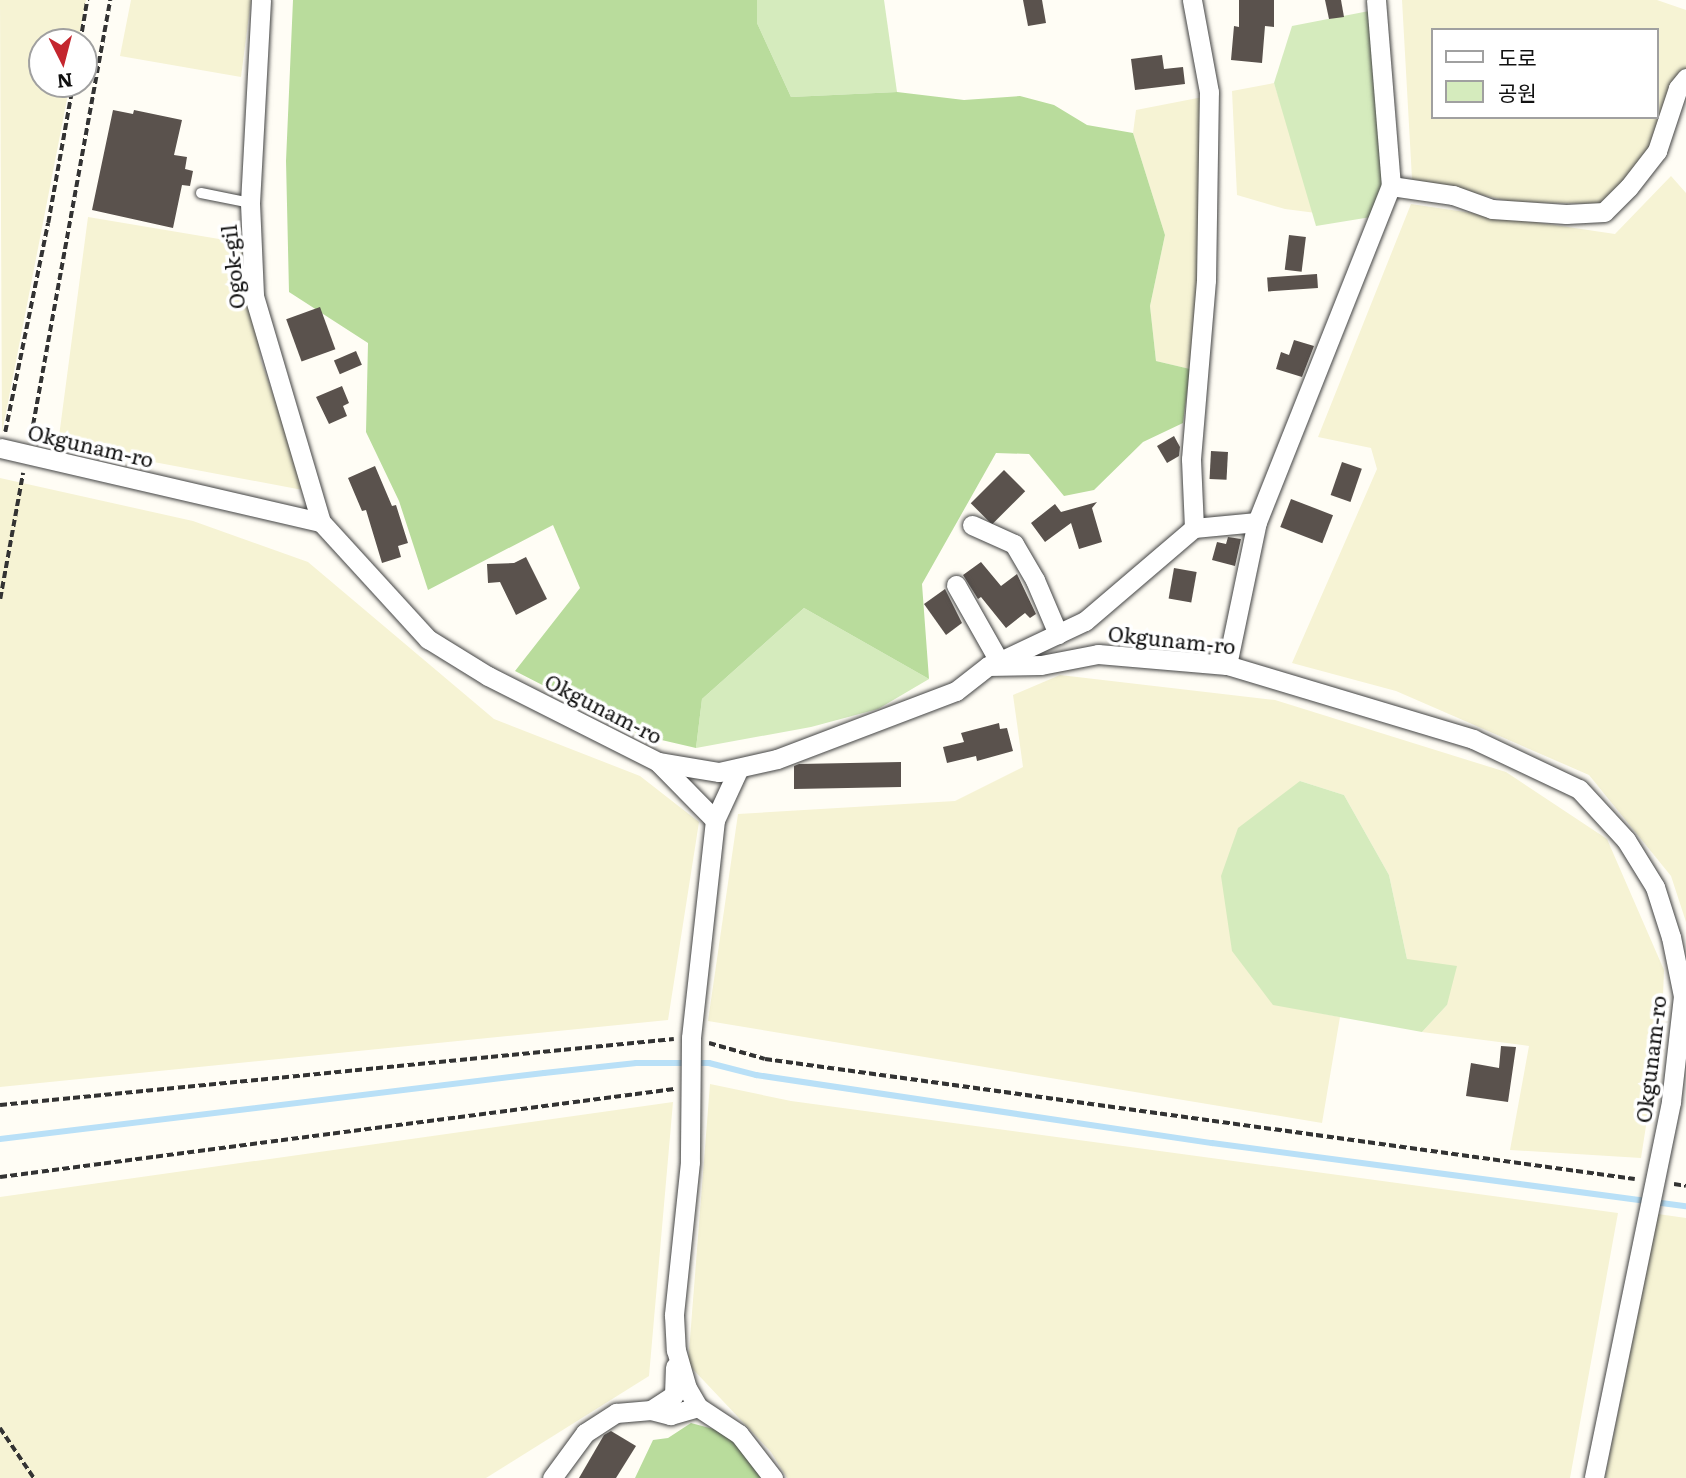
<!DOCTYPE html>
<html>
<head>
<meta charset="utf-8">
<style>
  body { margin:0 }
  #map { position:relative; width:1686px; height:1478px; overflow:hidden; background:#fffdf5; font-family:Literata,"Noto Sans KR",serif }
  div>[style] { position:absolute }
  [style*='--x'] { left:calc(var(--x)*1px); top:calc(var(--y)*1px); width:calc(var(--w)*1px); rotate:calc(var(--a)*1deg) }
  .farmland>* { inset:0; background:#f6f3d4 }
  .green>* { inset:0; background:#d5ebbd }
  .forest>* { inset:0; background:#b9dc9c }
  .stream>* { height:6px; margin:-3px; padding:0 3px; transform-origin:3px; border-radius:3px; background:#b9e0f7 }
  .building>* { inset:0; background:#5a524d; transform-origin:0 0 }
  .path>* { height:3.5px; margin-top:-1.75px; transform-origin:0; background:repeating-linear-gradient(90deg,#333 0 7px,transparent 0 10.5px) }
  .roads { filter:drop-shadow(0 0 2px #444) drop-shadow(0 0 2px #444) }
  .lane>* { height:10px; margin:-5px; padding:0 5px; transform-origin:5px; border-radius:5px; background:#fff }
  .street>* { height:19px; margin:-9.5px; padding:0 9.5px; transform-origin:9.5px; border-radius:9.5px; background:#fff }
  span { translate:-50% -50%; white-space:nowrap; text-align:center; line-height:1.15; -webkit-text-stroke:7px #fff; paint-order:stroke }
  .street-label { font-size:21px; color:#111 }
  .legend { position:absolute; left:1431px; top:28px; width:228px; height:91px; box-sizing:border-box; background:#fff; border:2px solid #a0a0a0; margin:0; padding:9px 12px; list-style:none; font-size:21px; color:#111 }
  .legend li { display:flex; align-items:center; gap:14px; height:35px }
  .legend b { width:35px; border:2px solid #a0a0a0 }
  .north { position:absolute; left:28px; top:28px; width:70px; height:70px; box-sizing:border-box; background:#fff; border:2px solid #a0a0a0; border-radius:50%; rotate:174deg; font-size:19px; font-weight:700; line-height:28px; text-align:center; color:#111 }
  .north::after { content:''; display:block; margin:auto; width:24px; height:32px; background:#c4262e; clip-path:polygon(50% 0,100% 100%,50% 72%,0 100%) }
</style>
</head>
<body>
<div id="map">
  <div class="farmland">
    <div style="clip-path:polygon(0 0,86px 0,78px 42px,42px 42px,42px 84px,70px 84px,2px 433px)"></div>
    <div style="clip-path:polygon(131px 0,251px 0,241px 77px,120px 56px)"></div>
    <div style="clip-path:polygon(evenodd,1402px 0,1657px 0,1686px 10px,1686px 91px,1614px 204px,1513px 202px,1412px 179px,1402px 0,1432px 30px,1656px 30px,1656px 117px,1432px 117px,1432px 30px)"></div>
    <div style="clip-path:polygon(1274px 83px,1316px 213px,1285px 209px,1237px 195px,1232px 91px)"></div>
    <div style="clip-path:polygon(1208px 96px,1205px 185px,1190px 369px,1156px 361px,1150px 306px,1165px 235px,1133px 133px,1136px 110px)"></div>
    <div style="clip-path:polygon(1671px 176px,1686px 193px,1686px 922px,1671px 876px,1589px 775px,1396px 691px,1292px 663px,1377px 469px,1371px 448px,1318px 437px,1411px 204px,1615px 234px)"></div>
    <div style="clip-path:polygon(88px 217px,243px 243px,261px 361px,308px 491px,58px 444px)"></div>
    <div style="clip-path:polygon(0 478px,193px 521px,308px 562px,494px 719px,640px 776px,699px 822px,668px 1020px,0 1087px)"></div>
    <div style="clip-path:polygon(1060px 675px,1275px 700px,1506px 772px,1607px 839px,1664px 970px,1662px 1023px,1641px 1158px,1510px 1150px,1529px 1046px,1422px 1032px,1447px 1005px,1407px 959px,1389px 875px,1344px 795px,1300px 781px,1273px 1004px,1340px 1017px,1322px 1123px,708px 1021px,738px 814px,955px 801px,1023px 767px,1013px 695px)"></div>
    <div style="clip-path:polygon(710px 1084px,791px 1101px,1618px 1213px,1570px 1478px,787px 1478px,771px 1452px,688px 1364px)"></div>
    <div style="clip-path:polygon(673px 1102px,649px 1376px,486px 1478px,0 1478px,0 1197px)"></div>
    <div style="clip-path:polygon(1658px 1214px,1686px 1218px,1686px 1478px,1605px 1478px)"></div>
  </div>
  <div class="green">
    <div style="clip-path:polygon(757px 0,884px 0,897px 92px,791px 97px,757px 23px)"></div>
    <div style="clip-path:polygon(1369px 11px,1389px 183px,1371px 217px,1316px 226px,1274px 83px,1292px 26px)"></div>
    <div style="clip-path:polygon(804px 608px,929px 679px,878px 709px,811px 727px,696px 748px,702px 699px)"></div>
    <div style="clip-path:polygon(1300px 781px,1344px 795px,1389px 875px,1407px 959px,1457px 966px,1447px 1005px,1422px 1032px,1273px 1005px,1232px 951px,1221px 876px,1238px 828px)"></div>
  </div>
  <div class="forest">
    <div style="clip-path:polygon(293px 0,757px 0,757px 23px,791px 97px,897px 92px,964px 100px,1020px 96px,1054px 105px,1087px 125px,1133px 133px,1165px 235px,1150px 306px,1156px 361px,1190px 369px,1183px 423px,1143px 442px,1094px 490px,1064px 496px,1029px 454px,996px 453px,922px 584px,929px 679px,804px 608px,702px 699px,696px 748px,640px 735px,515px 671px,580px 588px,553px 525px,428px 590px,399px 501px,366px 432px,368px 343px,289px 292px,286px 161px)"></div>
    <div style="clip-path:polygon(691px 1423px,728px 1433px,761px 1478px,635px 1478px,653px 1440px,668px 1438px)"></div>
  </div>
  <div class="stream">
    <div style="--x:0;--y:1139;--w:548;--a:-6.92"></div>
    <div style="--x:544;--y:1073;--w:93;--a:-6.2"></div>
    <div style="--x:636;--y:1063;--w:73;--a:0"></div>
    <div style="--x:709;--y:1063;--w:49;--a:14.3"></div>
    <div style="--x:756;--y:1075;--w:461;--a:8.5"></div>
    <div style="--x:1212;--y:1143;--w:478;--a:7.6"></div>
  </div>
  <div class="building">
    <div style="clip-path:polygon(1023px 0,1042px 0,1046px 23px,1028px 26px)"></div>
    <div style="clip-path:polygon(1239px 0,1274px 0,1274px 27px,1265px 26px,1262px 63px,1231px 60px,1234px 26px,1239px 27px)"></div>
    <div style="clip-path:polygon(1325px 0,1341px 0,1344px 17px,1329px 19px)"></div>
    <div style="clip-path:polygon(1162px 55px,1164px 69px,1183px 67px,1185px 84px,1135px 90px,1131px 59px)"></div>
    <div style="clip-path:polygon(113px 110px,133px 114px,134px 110px,182px 120px,174px 155px,187px 157px,185px 169px,193px 171px,190px 186px,182px 185px,173px 228px,92px 210px)"></div>
    <div style="left:1289px;top:235px;width:17px;height:35px;rotate:7deg"></div>
    <div style="left:1317px;top:274px;width:14px;height:50px;rotate:86deg"></div>
    <div style="left:320px;top:307px;width:45px;height:36px;rotate:70deg"></div>
    <div style="clip-path:polygon(1294px 340px,1314px 346px,1302px 377px,1276px 369px,1281px 352px,1289px 355px)"></div>
    <div style="left:356px;top:351px;width:15px;height:24px;rotate:67deg"></div>
    <div style="clip-path:polygon(342px 386px,349px 403px,343px 406px,347px 416px,329px 424px,316px 397px)"></div>
    <div style="clip-path:polygon(1174px 436px,1180px 447px,1179px 456px,1167px 463px,1157px 446px)"></div>
    <div style="left:1211px;top:451px;width:17px;height:28px;rotate:3deg"></div>
    <div style="left:1342px;top:462px;width:21px;height:35px;rotate:19deg"></div>
    <div style="clip-path:polygon(375px 466px,392px 506px,396px 505px,408px 543px,398px 546px,401px 557px,382px 563px,366px 510px,362px 511px,348px 478px)"></div>
    <div style="left:1004px;top:470px;width:30px;height:47px;rotate:45deg"></div>
    <div style="left:1291px;top:499px;width:45px;height:30px;rotate:21deg"></div>
    <div style="clip-path:polygon(1097px 502px,1092px 508px,1102px 542px,1079px 549px,1071px 523px,1045px 542px,1031px 523px,1055px 504px,1061px 512px)"></div>
    <div style="clip-path:polygon(1228px 537px,1241px 539px,1235px 566px,1212px 560px,1217px 542px,1226px 544px)"></div>
    <div style="clip-path:polygon(526px 557px,547px 599px,516px 615px,500px 582px,488px 583px,487px 564px,514px 563px)"></div>
    <div style="clip-path:polygon(981px 562px,1001px 586px,1017px 574px,1036px 614px,1030px 618px,1025px 613px,1006px 628px,981px 597px,978px 599px,963px 575px)"></div>
    <div style="left:1174px;top:568px;width:23px;height:31px;rotate:10deg"></div>
    <div style="clip-path:polygon(945px 589px,962px 623px,946px 635px,924px 604px)"></div>
    <div style="clip-path:polygon(999px 723px,1000px 729px,1007px 728px,1013px 751px,977px 761px,976px 756px,947px 763px,943px 747px,964px 742px,961px 733px)"></div>
    <div style="clip-path:polygon(901px 762px,901px 787px,794px 789px,794px 766px,799px 764px)"></div>
    <div style="clip-path:polygon(1501px 1046px,1516px 1047px,1508px 1102px,1466px 1096px,1471px 1063px,1499px 1068px)"></div>
    <div style="clip-path:polygon(611px 1431px,636px 1446px,616px 1478px,579px 1478px,604px 1435px)"></div>
  </div>
  <div class="path">
    <div style="--x:80;--y:42;--w:43;--a:-80.5"></div>
    <div style="--x:5;--y:432;--w:213;--a:-78.4"></div>
    <div style="--x:48;--y:223;--w:141;--a:-79.8"></div>
    <div style="--x:31;--y:435;--w:442;--a:-79.7"></div>
    <div style="--x:0;--y:599;--w:128;--a:-79.7"></div>
    <div style="--x:709;--y:1043;--w:58;--a:15.9"></div>
    <div style="--x:765;--y:1059;--w:878;--a:7.85"></div>
    <div style="--x:0;--y:1105;--w:677;--a:-5.59"></div>
    <div style="--x:0;--y:1177;--w:680;--a:-7.44"></div>
    <div style="--x:1674;--y:1184;--w:12;--a:9"></div>
    <div style="--x:0;--y:1428;--w:60;--a:55.8"></div>
  </div>
  <div class="roads">
    <div class="lane">
      <div style="--x:201;--y:193;--w:50;--a:11.5"></div>
    </div>
    <div class="street">
      <div style="--x:261;--y:0;--w:203;--a:93.1"></div>
      <div style="--x:250;--y:203;--w:93;--a:87.5"></div>
      <div style="--x:254;--y:296;--w:236;--a:73.5"></div>
      <div style="--x:1376;--y:0;--w:187;--a:85.4"></div>
      <div style="--x:0;--y:448;--w:329;--a:13"></div>
      <div style="--x:321;--y:522;--w:159;--a:47.6"></div>
      <div style="--x:428;--y:639;--w:70;--a:31.7"></div>
      <div style="--x:488;--y:676;--w:191;--a:26.8"></div>
      <div style="--x:658;--y:762;--w:62;--a:9.3"></div>
      <div style="--x:719;--y:772;--w:59;--a:-12.6"></div>
      <div style="--x:777;--y:759;--w:191;--a:-20.8"></div>
      <div style="--x:956;--y:691;--w:41;--a:-38"></div>
      <div style="--x:988;--y:666;--w:53;--a:-1.1"></div>
      <div style="--x:1041;--y:665;--w:58;--a:-10.9"></div>
      <div style="--x:1098;--y:654;--w:129;--a:4.9"></div>
      <div style="--x:1227;--y:665;--w:257;--a:16.7"></div>
      <div style="--x:1473;--y:739;--w:117;--a:25.3"></div>
      <div style="--x:1579;--y:789;--w:69;--a:47.3"></div>
      <div style="--x:1626;--y:840;--w:55;--a:58.3"></div>
      <div style="--x:1655;--y:887;--w:52;--a:72.3"></div>
      <div style="--x:1671;--y:937;--w:60;--a:78.5"></div>
      <div style="--x:1683;--y:996;--w:107;--a:96.5"></div>
      <div style="--x:1671;--y:1102;--w:384;--a:101.6"></div>
      <div style="--x:972;--y:525;--w:46;--a:24.3"></div>
      <div style="--x:1014;--y:544;--w:42;--a:59.7"></div>
      <div style="--x:1035;--y:580;--w:59;--a:66.9"></div>
      <div style="--x:1194;--y:528;--w:63;--a:-5.4"></div>
      <div style="--x:956;--y:585;--w:87;--a:60.5"></div>
      <div style="--x:996;--y:663;--w:98;--a:-25.3"></div>
      <div style="--x:1085;--y:621;--w:143;--a:-40.5"></div>
      <div style="--x:1194;--y:528;--w:69;--a:-92.5"></div>
      <div style="--x:1191;--y:459;--w:180;--a:-85.2"></div>
      <div style="--x:1206;--y:280;--w:188;--a:-89.1"></div>
      <div style="--x:1209;--y:92;--w:94;--a:-100.5"></div>
      <div style="--x:1227;--y:665;--w:146;--a:-78.2"></div>
      <div style="--x:1257;--y:522;--w:362;--a:-68.3"></div>
      <div style="--x:1391;--y:186;--w:63;--a:8.3"></div>
      <div style="--x:1453;--y:195;--w:41;--a:19.7"></div>
      <div style="--x:1492;--y:209;--w:74;--a:3.9"></div>
      <div style="--x:1566;--y:214;--w:38;--a:-3"></div>
      <div style="--x:1604;--y:212;--w:35;--a:-45"></div>
      <div style="--x:1629;--y:187;--w:46;--a:-52.1"></div>
      <div style="--x:1657;--y:151;--w:66;--a:-71.6"></div>
      <div style="--x:1678;--y:88;--w:13;--a:-51"></div>
      <div style="--x:658;--y:762;--w:81;--a:45.5"></div>
      <div style="--x:739;--y:768;--w:57;--a:114.8"></div>
      <div style="--x:715;--y:820;--w:219;--a:96.3"></div>
      <div style="--x:691;--y:1038;--w:124;--a:90.5"></div>
      <div style="--x:690;--y:1162;--w:154;--a:96"></div>
      <div style="--x:674;--y:1315;--w:35;--a:87"></div>
      <div style="--x:676;--y:1350;--w:40;--a:74"></div>
      <div style="--x:687;--y:1388;--w:22;--a:60"></div>
      <div style="--x:698;--y:1407;--w:49;--a:33.4"></div>
      <div style="--x:739;--y:1434;--w:56;--a:52.3"></div>
      <div style="--x:651;--y:1410;--w:27;--a:-33"></div>
      <div style="--x:674;--y:1395;--w:28;--a:-88"></div>
      <div style="--x:552;--y:1478;--w:56;--a:-53.7"></div>
      <div style="--x:585;--y:1433;--w:37;--a:-33"></div>
      <div style="--x:616;--y:1413;--w:35;--a:-5"></div>
      <div style="--x:651;--y:1410;--w:20;--a:15"></div>
      <div style="--x:670;--y:1415;--w:29;--a:-16"></div>
    </div>
  </div>
  <div class="street-label">
    <span style="left:232px;top:267px;rotate:-96deg">Ogok-gil</span>
    <span style="left:91px;top:445px;rotate:13deg">Okgunam-ro</span>
    <span style="left:1172px;top:639px;rotate:6deg">Okgunam-ro</span>
    <span style="left:604px;top:708px;rotate:27deg">Okgunam-ro</span>
    <span style="left:1650px;top:1059px;rotate:-83deg">Okgunam-ro</span>
  </div>
  <ul class="legend">
  <li><b style="height:9px;background:#fff"></b>도로</li>
  <li><b style="height:19px;background:#d5ebbd"></b>공원</li>
  </ul>
  <div class="north">N</div>
</div>
</body>
</html>
